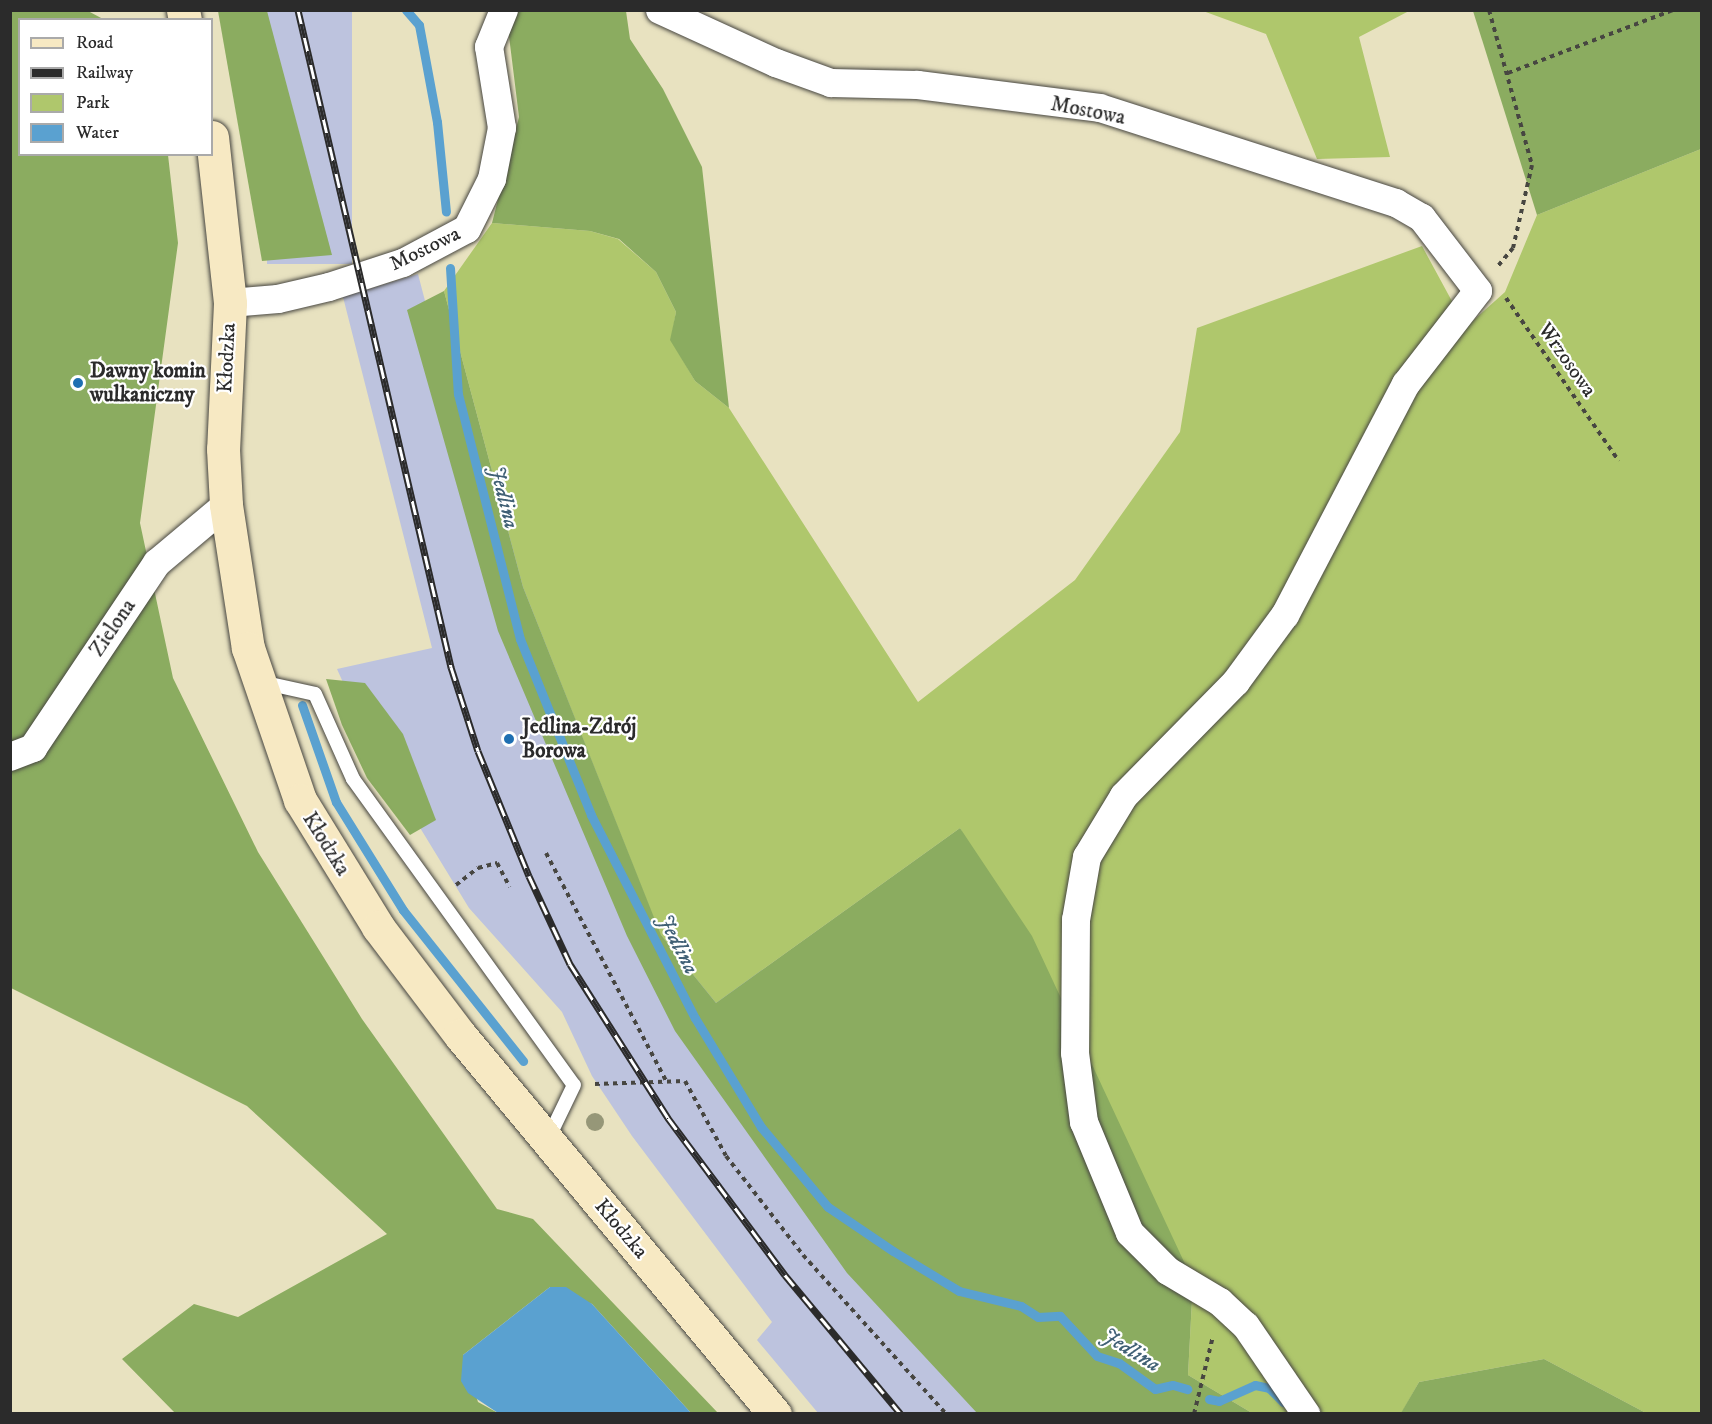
<!DOCTYPE html>
<html>
<head>
<meta charset="utf-8">
<style>
  body { margin:0 }
  #map { position:relative; width:1712px; height:1424px; overflow:hidden; background:#e8e2c0; font-family:"IM FELL DW Pica",serif }
  div>[style] { position:absolute }
  [style*='--x'] { left:calc(var(--x)*1px); top:calc(var(--y)*1px); width:calc(var(--w)*1px); rotate:calc(var(--a)*1deg) }
  .industrial>* { inset:0; background:#bdc3de; transform-origin:0 0 }
  .green>* { inset:0; background:#afc76c }
  .forest>* { inset:0; background:#8bac60 }
  .water>* { inset:0; background:#5aa1d0 }
  .stream>* { height:9px; margin:-4.5px; padding:0 4.5px; transform-origin:4.5px; border-radius:4.5px; background:#5aa1d0 }
  .path>* { height:4px; margin-top:-2px; transform-origin:0; background:repeating-linear-gradient(90deg,#474641 0 4.5px,transparent 0 9px) }
  .roads { filter:drop-shadow(0 0 2px #474641) drop-shadow(0 0 2px #474641) }
  .service>* { height:14px; margin:-7px; padding:0 7px; transform-origin:7px; border-radius:7px; background:#fff }
  .minor>* { height:28px; margin:-14px; padding:0 14px; transform-origin:14px; border-radius:14px; background:#fff }
  .secondary>* { height:33px; margin:-16.5px; padding:0 16.5px; transform-origin:16.5px; border-radius:16.5px; background:#f7e9c3 }
  .rail>* { height:7px; margin-top:-3.5px; transform-origin:0; background:repeating-linear-gradient(90deg,#fff 0 14px,#2b2b2b 0 28px); box-sizing:border-box; border-block:2px solid #2b2b2b }
  .trees>* { width:18px; height:18px; margin:-9px; border-radius:50%; background:#969778 }
  .dots>* { width:16px; height:16px; translate:-50% -50%; box-sizing:border-box; border:3px solid #fff; border-radius:50% }
  span { translate:-50% -50%; white-space:nowrap; text-align:center; line-height:1.15; -webkit-text-stroke:4.5px #fff; paint-order:stroke }
  .street-label { font-size:21px; color:#2b2b2b }
  .poi-label { font-size:21px; color:#2b2b2b; font-weight:700 }
  .left { translate:0 -50%; text-align:left }
  .water-label { font-size:22px; color:#406075; font-style:italic }
  .frame { position:absolute; inset:0; border:12px solid #2b2b2b; pointer-events:none }
  .legend { position:absolute; left:18px; top:18px; width:195px; height:138px; box-sizing:border-box; background:#fff; border:2px solid #aaa; margin:0; padding:8px 10px; list-style:none; font-size:18px; color:#2b2b2b }
  .legend li { display:flex; align-items:center; gap:12px; height:30px }
  .legend b { width:30px; border:2px solid #aaa }
</style>
</head>
<body>
<div id="map">
  <div class="industrial">
    <div style="left:267px;top:11px;width:85px;height:253px"></div>
    <div style="clip-path:polygon(418px 274px,447px 385px,1000px 1413px,818px 1413px,757px 1340px,772px 1322px,632px 1136px,592px 1076px,562px 1012px,469px 908px,375px 754px,337px 669px,432px 648px,343px 297px)"></div>
  </div>
  <div class="green">
    <div style="clip-path:polygon(1203px 11px,1409px 11px,1359px 37px,1390px 157px,1317px 159px,1266px 34px)"></div>
    <div style="clip-path:polygon(1701px 149px,1701px 1413px,1646px 1413px,1544px 1359px,1419px 1382px,1401px 1414px,1252px 1413px,1188px 1375px,1193px 1281px,960px 828px,716px 1003px,660px 934px,523px 587px,444px 291px,492px 223px,590px 231px,618px 239px,656px 272px,676px 312px,671px 340px,695px 381px,729px 408px,918px 702px,1075px 580px,1180px 432px,1197px 328px,1422px 246px,1466px 327px,1505px 292px,1537px 215px)"></div>
  </div>
  <div class="forest">
    <div style="clip-path:polygon(10px 11px,88px 11px,103px 19px,20px 20px,20px 154px,168px 155px,178px 243px,140px 523px,173px 678px,258px 852px,362px 1019px,497px 1209px,533px 1219px,718px 1413px,691px 1413px,592px 1304px,550px 1287px,463px 1355px,478px 1402px,498px 1413px,175px 1413px,122px 1359px,194px 1304px,238px 1317px,387px 1234px,247px 1106px,11px 988px)"></div>
    <div style="clip-path:polygon(218px 11px,267px 11px,332px 255px,262px 261px)"></div>
    <div style="clip-path:polygon(513px 11px,626px 11px,630px 39px,663px 89px,702px 167px,729px 408px,695px 381px,670px 340px,676px 312px,656px 272px,619px 239px,590px 231px,492px 223px,519px 117px,508px 28px)"></div>
    <div style="clip-path:polygon(1473px 11px,1701px 11px,1701px 149px,1537px 215px)"></div>
    <div style="clip-path:polygon(444px 291px,523px 587px,661px 935px,716px 1003px,960px 828px,1032px 936px,1193px 1281px,1188px 1375px,1252px 1413px,977px 1413px,847px 1273px,675px 1031px,627px 936px,498px 631px,407px 310px)"></div>
    <div style="clip-path:polygon(326px 679px,365px 683px,403px 734px,436px 820px,410px 835px,367px 778px,342px 725px)"></div>
    <div style="clip-path:polygon(1544px 1359px,1646px 1413px,1401px 1413px,1419px 1382px)"></div>
  </div>
  <div class="water">
    <div style="clip-path:polygon(550px 1287px,566px 1287px,592px 1304px,691px 1413px,498px 1413px,468px 1393px,461px 1381px,463px 1355px)"></div>
  </div>
  <div class="stream">
    <div style="--x:406;--y:10;--w:20;--a:49"></div>
    <div style="--x:419;--y:25;--w:99;--a:79.5"></div>
    <div style="--x:437;--y:122;--w:90;--a:84.3"></div>
    <div style="--x:450;--y:268;--w:126;--a:86.4"></div>
    <div style="--x:458;--y:394;--w:253;--a:75.8"></div>
    <div style="--x:520;--y:639;--w:190;--a:68"></div>
    <div style="--x:591;--y:815;--w:228;--a:62.9"></div>
    <div style="--x:695;--y:1018;--w:127;--a:58.8"></div>
    <div style="--x:761;--y:1127;--w:104;--a:50.1"></div>
    <div style="--x:828;--y:1207;--w:78;--a:34.1"></div>
    <div style="--x:893;--y:1251;--w:77;--a:31.2"></div>
    <div style="--x:959;--y:1291;--w:64;--a:13.6"></div>
    <div style="--x:1021;--y:1306;--w:20;--a:33"></div>
    <div style="--x:1038;--y:1317;--w:22;--a:-3"></div>
    <div style="--x:1060;--y:1316;--w:54;--a:47.2"></div>
    <div style="--x:1097;--y:1356;--w:23;--a:18"></div>
    <div style="--x:1119;--y:1363;--w:44;--a:35.8"></div>
    <div style="--x:1155;--y:1389;--w:18;--a:-13"></div>
    <div style="--x:1173;--y:1385;--w:15;--a:16"></div>
    <div style="--x:302;--y:705;--w:103;--a:70.7"></div>
    <div style="--x:336;--y:802;--w:127;--a:58.2"></div>
    <div style="--x:403;--y:910;--w:193;--a:51.5"></div>
    <div style="--x:1209;--y:1399;--w:10;--a:11"></div>
    <div style="--x:1219;--y:1401;--w:39;--a:-24"></div>
    <div style="--x:1255;--y:1385;--w:14;--a:12"></div>
    <div style="--x:1269;--y:1388;--w:20;--a:45"></div>
  </div>
  <div class="path">
    <div style="--x:1489;--y:10;--w:161;--a:74.5"></div>
    <div style="--x:1532;--y:165;--w:85;--a:102.9"></div>
    <div style="--x:1513;--y:248;--w:26;--a:130"></div>
    <div style="--x:1508;--y:73;--w:177;--a:-20.9"></div>
    <div style="--x:1506;--y:298;--w:198;--a:55.3"></div>
    <div style="--x:546;--y:853;--w:258;--a:62.2"></div>
    <div style="--x:456;--y:885;--w:28;--a:-38"></div>
    <div style="--x:478;--y:868;--w:20;--a:-15"></div>
    <div style="--x:497;--y:863;--w:27;--a:62"></div>
    <div style="--x:595;--y:1084;--w:90;--a:-1.9"></div>
    <div style="--x:685;--y:1081;--w:85;--a:61.3"></div>
    <div style="--x:726;--y:1156;--w:125;--a:52.1"></div>
    <div style="--x:803;--y:1255;--w:214;--a:48"></div>
    <div style="--x:1194;--y:1414;--w:80;--a:-76.3"></div>
  </div>
  <div class="roads">
    <div class="service">
      <div style="--x:261;--y:682;--w:55;--a:12.5"></div>
      <div style="--x:315;--y:694;--w:93;--a:65.9"></div>
      <div style="--x:353;--y:779;--w:377;--a:54.2"></div>
      <div style="--x:574;--y:1085;--w:60;--a:115.7"></div>
    </div>
    <div class="minor">
      <div style="--x:660;--y:10;--w:128;--a:24.6"></div>
      <div style="--x:776;--y:63;--w:59;--a:20"></div>
      <div style="--x:831;--y:83;--w:87;--a:1.3"></div>
      <div style="--x:918;--y:85;--w:183;--a:7.2"></div>
      <div style="--x:1100;--y:108;--w:311;--a:17.8"></div>
      <div style="--x:1396;--y:203;--w:30;--a:30"></div>
      <div style="--x:1422;--y:218;--w:92;--a:52.5"></div>
      <div style="--x:1478;--y:291;--w:118;--a:127.7"></div>
      <div style="--x:1406;--y:384;--w:261;--a:117.6"></div>
      <div style="--x:1285;--y:615;--w:83;--a:126.2"></div>
      <div style="--x:1236;--y:682;--w:160;--a:134.5"></div>
      <div style="--x:1124;--y:796;--w:71;--a:121.2"></div>
      <div style="--x:1087;--y:857;--w:64;--a:99.9"></div>
      <div style="--x:1076;--y:920;--w:133;--a:90.4"></div>
      <div style="--x:1075;--y:1053;--w:70;--a:82.6"></div>
      <div style="--x:1084;--y:1122;--w:120;--a:67.5"></div>
      <div style="--x:1130;--y:1233;--w:54;--a:45"></div>
      <div style="--x:1168;--y:1271;--w:61;--a:30.8"></div>
      <div style="--x:1220;--y:1302;--w:35;--a:43"></div>
      <div style="--x:1246;--y:1326;--w:107;--a:55.7"></div>
      <div style="--x:230;--y:303;--w:48;--a:-4.8"></div>
      <div style="--x:278;--y:299;--w:52;--a:-13.2"></div>
      <div style="--x:329;--y:287;--w:78;--a:-18"></div>
      <div style="--x:403;--y:263;--w:72;--a:-28"></div>
      <div style="--x:467;--y:229;--w:56;--a:-63.4"></div>
      <div style="--x:492;--y:179;--w:52;--a:-78.9"></div>
      <div style="--x:502;--y:128;--w:82;--a:-99.1"></div>
      <div style="--x:489;--y:47;--w:40;--a:-68"></div>
      <div style="--x:10;--y:757;--w:25;--a:-21"></div>
      <div style="--x:33;--y:748;--w:223;--a:-56.2"></div>
      <div style="--x:157;--y:563;--w:90;--a:-40"></div>
    </div>
    <div class="secondary">
      <div style="--x:183;--y:10;--w:10;--a:79"></div>
      <div style="--x:212;--y:137;--w:167;--a:83.8"></div>
      <div style="--x:230;--y:303;--w:146;--a:92.7"></div>
      <div style="--x:223;--y:449;--w:56;--a:86.9"></div>
      <div style="--x:226;--y:505;--w:145;--a:81.3"></div>
      <div style="--x:248;--y:648;--w:161;--a:71.1"></div>
      <div style="--x:300;--y:800;--w:149;--a:58.4"></div>
      <div style="--x:378;--y:927;--w:136;--a:52.8"></div>
      <div style="--x:460;--y:1035;--w:493;--a:50.3"></div>
    </div>
  </div>
  <div class="rail">
    <div style="--x:298;--y:10;--w:675;--a:76.89"></div>
    <div style="--x:451;--y:667;--w:88;--a:72.2"></div>
    <div style="--x:478;--y:751;--w:135;--a:67.8"></div>
    <div style="--x:529;--y:876;--w:97;--a:65"></div>
    <div style="--x:570;--y:964;--w:183;--a:57.5"></div>
    <div style="--x:668;--y:1118;--w:196;--a:53.3"></div>
    <div style="--x:785;--y:1275;--w:181;--a:50.2"></div>
  </div>
  <div class="trees">
    <div style="left:595px;top:1122px"></div>
  </div>
  <div class="dots">
    <div style="left:78px;top:383px;background:#1f6fb2"></div>
    <div style="left:509px;top:739px;background:#1f6fb2"></div>
  </div>
  <div class="street-label">
    <span style="left:1088px;top:111px;rotate:11deg">Mostowa</span>
    <span style="left:425px;top:249px;rotate:-26deg">Mostowa</span>
    <span style="left:227px;top:358px;rotate:-87deg">Kłodzka</span>
    <span style="left:1567px;top:360px;rotate:55deg">Wrzosowa</span>
    <span style="left:113px;top:628px;rotate:-56deg">Zielona</span>
    <span style="left:326px;top:844px;rotate:58deg">Kłodzka</span>
    <span style="left:621px;top:1229px;rotate:50deg">Kłodzka</span>
  </div>
  <div class="poi-label">
    <span class="left" style="left:90px;top:383px">Dawny komin<br>wulkaniczny</span>
    <span class="left" style="left:522px;top:739px">Jedlina-Zdrój<br>Borowa</span>
  </div>
  <div class="water-label">
    <span style="left:504px;top:497px;rotate:76deg">Jedlina</span>
    <span style="left:678px;top:944px;rotate:63deg">Jedlina</span>
    <span style="left:1131px;top:1350px;rotate:32deg">Jedlina</span>
  </div>
  <div class="frame"></div>
  <ul class="legend">
  <li><b style="height:8px;background:#f7e9c3"></b>Road</li>
  <li><b style="height:8px;background:#2b2b2b"></b>Railway</li>
  <li><b style="height:16px;background:#afc76c"></b>Park</li>
  <li><b style="height:16px;background:#5aa1d0"></b>Water</li>
  </ul>
</div>
</body>
</html>
